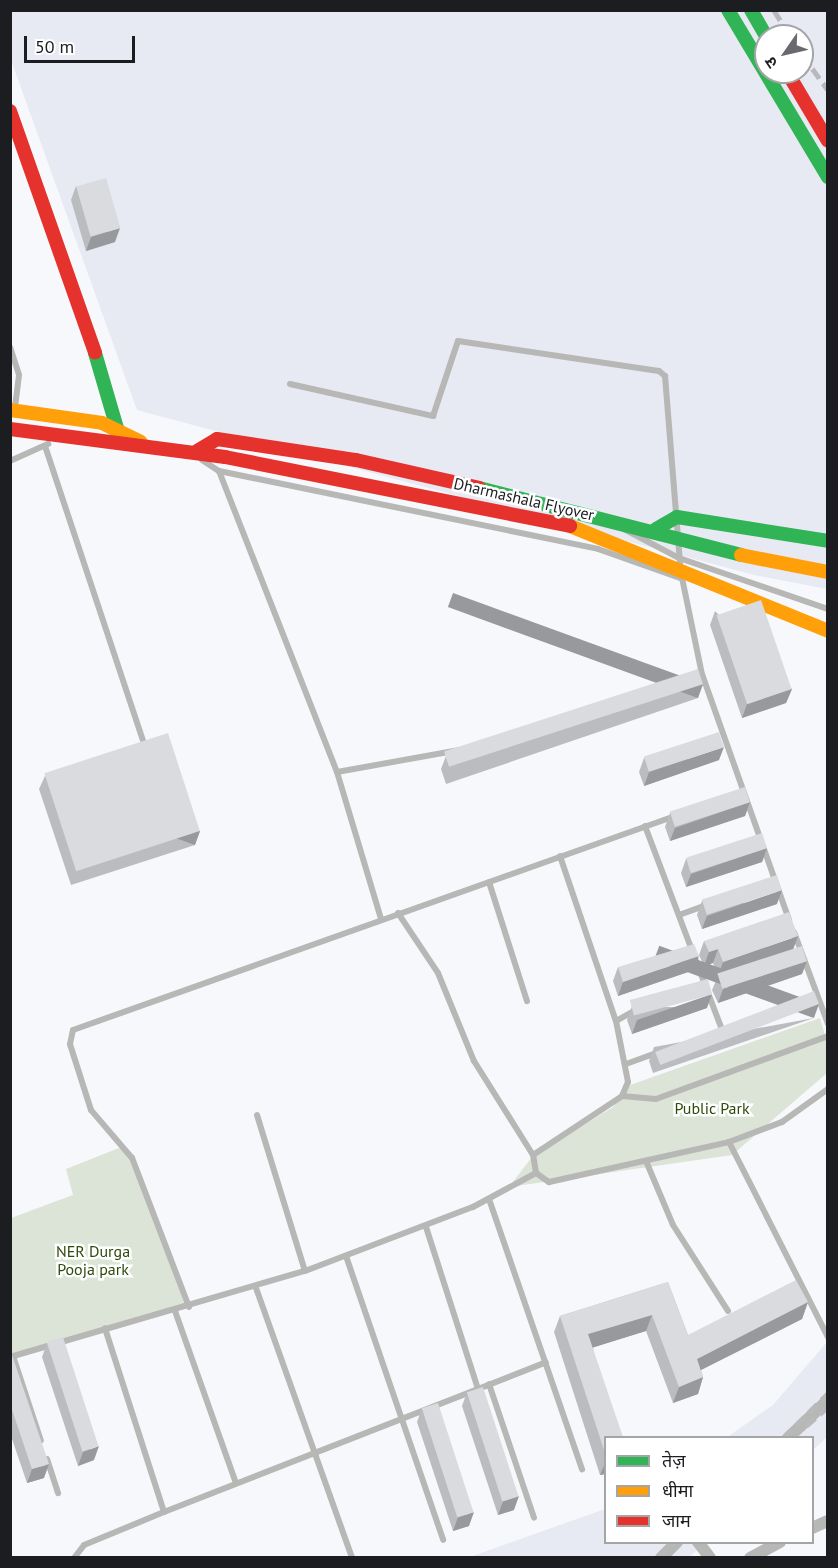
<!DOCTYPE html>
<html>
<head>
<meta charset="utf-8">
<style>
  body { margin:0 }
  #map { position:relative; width:838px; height:1568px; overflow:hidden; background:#f7f8fc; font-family:"PT Sans","Noto Sans Devanagari",sans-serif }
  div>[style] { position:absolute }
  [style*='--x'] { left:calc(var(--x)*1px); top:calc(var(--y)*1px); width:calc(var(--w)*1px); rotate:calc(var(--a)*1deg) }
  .built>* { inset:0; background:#e7e9f3 }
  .green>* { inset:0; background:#dbe4d6 }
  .lane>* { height:6px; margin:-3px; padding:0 3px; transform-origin:3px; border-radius:3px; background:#b7b7b6 }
  .street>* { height:12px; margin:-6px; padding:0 6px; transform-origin:6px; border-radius:6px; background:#b7b7b6 }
  .fast>* { height:14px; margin:-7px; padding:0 7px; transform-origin:7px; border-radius:7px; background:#30b455 }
  .slow>* { height:14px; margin:-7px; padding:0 7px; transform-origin:7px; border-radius:7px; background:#ff9f0a }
  .jam>* { height:14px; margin:-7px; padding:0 7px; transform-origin:7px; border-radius:7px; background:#e5322d }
  .rail>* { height:4.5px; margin-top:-2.25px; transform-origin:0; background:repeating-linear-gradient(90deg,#b9b9bb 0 12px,transparent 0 18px) }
  .slow-bridge>* { height:14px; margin:-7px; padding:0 7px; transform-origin:7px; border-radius:7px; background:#ff9f0a }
  .jam-bridge>* { height:14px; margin:-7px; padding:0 7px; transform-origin:7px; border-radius:7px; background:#e5322d }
  .wall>* { inset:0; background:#bbbcc0 }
  .shaded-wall>* { inset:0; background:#98999c; transform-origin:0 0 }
  .building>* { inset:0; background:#d9dbdf; transform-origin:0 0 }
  span { translate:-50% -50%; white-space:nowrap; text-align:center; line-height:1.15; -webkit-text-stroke:5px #fff; paint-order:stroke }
  .street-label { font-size:16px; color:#1b1d21 }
  .park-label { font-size:16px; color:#2e490a }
  .frame { position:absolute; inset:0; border:12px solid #1b1d21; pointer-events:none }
  .legend { position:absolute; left:604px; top:1436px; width:210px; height:108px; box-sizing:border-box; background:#fff; border:2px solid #a4a5a6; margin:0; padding:8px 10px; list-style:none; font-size:18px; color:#1b1d21 }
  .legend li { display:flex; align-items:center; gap:12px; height:30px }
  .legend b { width:30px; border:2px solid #a4a5a6 }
  .north { position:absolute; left:754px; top:24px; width:60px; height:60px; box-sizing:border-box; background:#fff; border:2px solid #a4a5a6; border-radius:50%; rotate:236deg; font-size:16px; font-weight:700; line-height:24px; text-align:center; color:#1b1d21 }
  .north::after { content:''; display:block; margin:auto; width:21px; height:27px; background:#686a6e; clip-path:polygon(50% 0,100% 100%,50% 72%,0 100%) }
  .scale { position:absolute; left:24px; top:36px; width:111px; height:27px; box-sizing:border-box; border:3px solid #1b1d21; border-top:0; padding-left:8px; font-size:18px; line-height:21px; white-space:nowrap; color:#1b1d21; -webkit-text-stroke:4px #fff; paint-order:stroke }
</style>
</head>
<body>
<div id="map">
  <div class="built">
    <div style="clip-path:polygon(evenodd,10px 11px,827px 11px,827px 589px,754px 575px,137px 410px,11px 60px,10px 11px,766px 36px,802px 36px,802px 72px,766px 72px,766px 36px)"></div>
    <div style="clip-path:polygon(827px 1342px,827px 1437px,813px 1450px,812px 1438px,726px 1438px,773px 1405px)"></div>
    <div style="clip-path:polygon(605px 1509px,606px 1542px,706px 1543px,689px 1557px,467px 1558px)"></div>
  </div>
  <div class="green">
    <div style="clip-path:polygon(820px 1018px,827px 1042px,827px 1073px,732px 1155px,509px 1187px,532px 1157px,613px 1107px,630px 1085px)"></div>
    <div style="clip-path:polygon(119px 1148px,132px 1158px,186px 1308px,11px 1355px,11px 1218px,73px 1195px,66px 1169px)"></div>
  </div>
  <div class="lane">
    <div style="--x:10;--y:347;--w:29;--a:72"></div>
    <div style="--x:19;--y:375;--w:33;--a:97"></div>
    <div style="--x:290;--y:384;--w:147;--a:12.6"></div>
    <div style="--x:433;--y:416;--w:79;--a:-71.6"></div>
    <div style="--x:458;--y:341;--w:203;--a:8.5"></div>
    <div style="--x:659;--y:371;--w:8;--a:40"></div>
    <div style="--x:665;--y:376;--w:188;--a:85.4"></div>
    <div style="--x:45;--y:446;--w:310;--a:71.6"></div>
    <div style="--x:202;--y:460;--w:20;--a:33"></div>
    <div style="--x:219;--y:471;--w:387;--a:11.6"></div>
    <div style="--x:598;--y:549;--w:87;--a:19.5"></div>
    <div style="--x:10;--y:461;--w:42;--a:-24.1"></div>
    <div style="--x:219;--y:471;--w:323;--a:68.6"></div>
    <div style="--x:337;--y:772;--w:153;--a:73.3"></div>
    <div style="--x:622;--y:528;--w:64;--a:27.8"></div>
    <div style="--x:679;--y:558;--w:157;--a:18.9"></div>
    <div style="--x:681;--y:573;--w:103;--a:78.3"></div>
    <div style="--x:702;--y:674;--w:261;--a:70.5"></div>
    <div style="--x:337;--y:772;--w:130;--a:-10.2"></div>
    <div style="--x:465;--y:749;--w:58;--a:-17.2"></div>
    <div style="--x:645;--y:826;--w:218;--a:69.3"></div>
    <div style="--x:560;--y:856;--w:174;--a:71.3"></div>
    <div style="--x:489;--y:882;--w:125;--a:72.3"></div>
    <div style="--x:398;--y:913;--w:72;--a:56.3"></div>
    <div style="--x:438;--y:973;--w:95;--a:67.8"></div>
    <div style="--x:474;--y:1061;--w:111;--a:57.9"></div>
    <div style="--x:679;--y:915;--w:29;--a:-20"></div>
    <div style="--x:794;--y:932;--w:98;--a:69.7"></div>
    <div style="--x:626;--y:1064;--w:35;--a:-20"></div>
    <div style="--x:622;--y:1096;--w:34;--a:5"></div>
    <div style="--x:656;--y:1099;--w:183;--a:-20.1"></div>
    <div style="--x:257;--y:1115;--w:163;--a:72.9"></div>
    <div style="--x:729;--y:1142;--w:57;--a:-20.7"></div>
    <div style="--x:782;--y:1122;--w:57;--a:-35.7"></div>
    <div style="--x:646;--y:1161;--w:69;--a:67.1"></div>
    <div style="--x:673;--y:1225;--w:102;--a:57.4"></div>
    <div style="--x:536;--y:1173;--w:16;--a:35"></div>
    <div style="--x:549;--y:1182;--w:184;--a:-12.5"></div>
    <div style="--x:729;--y:1142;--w:219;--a:63.1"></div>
    <div style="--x:489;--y:1199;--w:286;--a:71"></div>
    <div style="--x:426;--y:1227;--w:170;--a:72.2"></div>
    <div style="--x:346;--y:1256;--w:300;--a:71.1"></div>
    <div style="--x:256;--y:1288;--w:287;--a:70.4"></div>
    <div style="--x:189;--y:1307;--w:160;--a:-110.9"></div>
    <div style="--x:132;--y:1158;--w:63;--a:-130.5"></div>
    <div style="--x:91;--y:1110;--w:69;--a:-107.7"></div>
    <div style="--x:70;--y:1044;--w:14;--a:-78"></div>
    <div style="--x:73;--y:1030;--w:639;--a:-19.57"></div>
    <div style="--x:175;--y:1311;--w:182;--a:70.5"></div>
    <div style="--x:13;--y:1356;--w:89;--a:71.8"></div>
    <div style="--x:10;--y:1357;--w:307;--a:-16.3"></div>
    <div style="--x:305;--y:1271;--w:180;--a:-20.9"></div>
    <div style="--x:473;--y:1207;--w:72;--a:-28.4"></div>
    <div style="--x:536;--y:1173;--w:18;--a:-99"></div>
    <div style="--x:533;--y:1155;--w:107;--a:-33.5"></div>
    <div style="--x:622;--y:1096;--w:15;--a:-67"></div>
    <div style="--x:628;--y:1082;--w:62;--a:-101.1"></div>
    <div style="--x:616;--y:1021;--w:23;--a:-29"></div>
    <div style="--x:489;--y:1384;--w:141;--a:71.4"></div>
    <div style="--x:47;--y:1459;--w:36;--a:72"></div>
    <div style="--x:164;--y:1512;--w:410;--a:-21.4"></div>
    <div style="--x:74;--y:1558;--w:16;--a:-52"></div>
    <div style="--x:84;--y:1545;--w:87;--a:-22.4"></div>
    <div style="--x:164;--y:1512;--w:193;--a:-107.8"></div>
  </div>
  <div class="street">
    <div style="--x:788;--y:1438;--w:55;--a:-43.5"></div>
    <div style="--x:812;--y:1528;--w:17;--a:-24"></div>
    <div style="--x:698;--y:1542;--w:20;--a:53"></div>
    <div style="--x:661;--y:1558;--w:23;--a:-45"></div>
    <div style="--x:750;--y:1558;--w:34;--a:-28"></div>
  </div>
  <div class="fast">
    <div style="--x:728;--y:10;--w:195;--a:59.1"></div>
    <div style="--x:751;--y:10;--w:30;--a:60"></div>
    <div style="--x:95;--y:353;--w:93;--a:73.7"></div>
    <div style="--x:479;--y:488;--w:270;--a:14.3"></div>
    <div style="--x:656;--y:529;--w:24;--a:-30"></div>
    <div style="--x:677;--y:517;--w:153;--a:9"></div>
  </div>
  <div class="slow">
    <div style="--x:10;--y:410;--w:93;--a:8"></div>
    <div style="--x:102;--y:423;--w:43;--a:26"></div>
    <div style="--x:741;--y:555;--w:89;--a:11.1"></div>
  </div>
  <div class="jam">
    <div style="--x:787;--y:72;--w:80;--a:59.3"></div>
    <div style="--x:10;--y:111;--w:256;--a:70.6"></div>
    <div style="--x:10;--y:429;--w:217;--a:7.4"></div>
    <div style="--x:197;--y:451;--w:23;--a:-31"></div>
    <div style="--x:217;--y:439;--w:141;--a:8.6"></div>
    <div style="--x:356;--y:460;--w:126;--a:12.8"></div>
  </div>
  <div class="rail">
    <div style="--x:774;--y:10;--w:31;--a:58"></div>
    <div style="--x:802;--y:54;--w:44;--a:54.2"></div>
    <div style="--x:806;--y:1426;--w:29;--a:-41"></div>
    <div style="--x:783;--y:1438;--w:64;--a:-45"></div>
    <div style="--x:658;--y:1558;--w:23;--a:-45"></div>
  </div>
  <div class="slow-bridge">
    <div style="--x:570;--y:526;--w:279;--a:22.1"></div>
  </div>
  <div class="jam-bridge">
    <div style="--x:225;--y:457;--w:352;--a:11.3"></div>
  </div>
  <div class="wall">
    <div style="clip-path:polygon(76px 186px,115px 242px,86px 251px,71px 200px)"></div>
    <div style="clip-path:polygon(715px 611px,792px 689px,786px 703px,742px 718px,710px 625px)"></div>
    <div style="clip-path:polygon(703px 684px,698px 698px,446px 784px,441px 769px,446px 756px)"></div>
    <div style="clip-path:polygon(644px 758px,719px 760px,644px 786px,639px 772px)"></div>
    <div style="clip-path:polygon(45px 776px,200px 831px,195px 845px,71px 885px,39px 789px)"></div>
    <div style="clip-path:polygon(750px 802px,745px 816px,670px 841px,665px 827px,670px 813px)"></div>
    <div style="clip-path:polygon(767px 848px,762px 862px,686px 887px,681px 873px,686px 859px)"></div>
    <div style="clip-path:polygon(702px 901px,777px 904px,702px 929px,697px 915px)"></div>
    <div style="clip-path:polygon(704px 941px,793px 949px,807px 961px,802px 974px,718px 1003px,712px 990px,718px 976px,713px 963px,704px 966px,699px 955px)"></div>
    <div style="clip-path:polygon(618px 967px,694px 970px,618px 996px,613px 981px)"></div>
    <div style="clip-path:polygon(632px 1006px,707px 1008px,632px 1034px,627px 1020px)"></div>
    <div style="clip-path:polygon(814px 1018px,653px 1073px,649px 1061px,654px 1047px)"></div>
    <div style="clip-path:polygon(668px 1282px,688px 1335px,808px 1302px,802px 1319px,701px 1370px,703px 1377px,698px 1394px,673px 1403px,646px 1331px,593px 1347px,606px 1437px,606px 1474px,600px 1475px,554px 1332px,560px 1316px)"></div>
    <div style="clip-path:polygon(47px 1343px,94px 1460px,78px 1466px,42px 1357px)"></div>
    <div style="clip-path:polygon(10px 1356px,44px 1478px,27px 1483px,10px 1433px)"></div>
    <div style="clip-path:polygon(467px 1392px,514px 1510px,498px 1515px,462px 1406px)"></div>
    <div style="clip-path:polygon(422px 1408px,469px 1526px,453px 1531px,417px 1422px)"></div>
  </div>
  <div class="shaded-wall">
    <div style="clip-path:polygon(120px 228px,115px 242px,86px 251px,91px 237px)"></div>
    <div style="left:703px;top:684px;width:15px;height:266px;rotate:110deg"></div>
    <div style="clip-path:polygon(792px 689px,786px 703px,742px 718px,747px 704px)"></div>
    <div style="clip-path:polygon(724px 747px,719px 760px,644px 786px,649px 772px)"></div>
    <div style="clip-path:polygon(750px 802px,745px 816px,670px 841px,675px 828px)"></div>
    <div style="left:200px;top:831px;width:15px;height:130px;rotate:110deg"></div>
    <div style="clip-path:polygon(767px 848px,762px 862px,686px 887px,691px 874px)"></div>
    <div style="clip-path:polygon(782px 890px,777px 904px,702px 929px,707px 916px)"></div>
    <div style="clip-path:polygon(798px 936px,793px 950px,718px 976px,723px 962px)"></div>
    <div style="clip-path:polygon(718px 949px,713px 963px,704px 966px,709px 952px)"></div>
    <div style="clip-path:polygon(699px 956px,694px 970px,618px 996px,623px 982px)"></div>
    <div style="clip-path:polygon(807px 961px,802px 974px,718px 1003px,723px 989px)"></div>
    <div style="clip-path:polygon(712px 994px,707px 1008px,632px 1034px,637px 1020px)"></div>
    <div style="left:819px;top:1004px;width:15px;height:170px;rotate:110deg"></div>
    <div style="clip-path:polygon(808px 1302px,802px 1319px,691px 1375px,697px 1359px)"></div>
    <div style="clip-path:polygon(652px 1315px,646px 1331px,582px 1351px,588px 1334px)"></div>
    <div style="clip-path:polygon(703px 1377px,698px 1394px,673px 1403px,679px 1387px)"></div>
    <div style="clip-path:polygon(99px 1446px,94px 1460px,78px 1466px,83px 1452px)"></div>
    <div style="clip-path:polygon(606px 1461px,606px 1474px,600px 1475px)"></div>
    <div style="clip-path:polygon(49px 1464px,44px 1478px,27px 1483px,32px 1469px)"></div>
    <div style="clip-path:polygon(519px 1496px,514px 1510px,498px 1515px,503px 1501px)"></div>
    <div style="clip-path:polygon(474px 1512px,469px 1526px,453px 1531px,458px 1517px)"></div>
  </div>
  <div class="building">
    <div style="left:106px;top:178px;width:52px;height:31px;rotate:74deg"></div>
    <div style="left:761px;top:600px;width:94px;height:47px;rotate:71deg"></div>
    <div style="left:698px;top:669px;width:16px;height:267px;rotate:72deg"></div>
    <div style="left:719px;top:732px;width:16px;height:79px;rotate:72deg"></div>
    <div style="left:168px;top:733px;width:103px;height:130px;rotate:72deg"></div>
    <div style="left:745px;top:787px;width:16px;height:79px;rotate:72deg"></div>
    <div style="left:762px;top:833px;width:16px;height:80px;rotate:72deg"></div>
    <div style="left:777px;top:875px;width:16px;height:79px;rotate:72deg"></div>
    <div style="clip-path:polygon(789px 912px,798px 936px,723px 962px,718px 949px,709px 952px,704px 941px)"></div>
    <div style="clip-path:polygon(694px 944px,699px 956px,623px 982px,618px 967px)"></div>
    <div style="left:802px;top:946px;width:16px;height:89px;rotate:72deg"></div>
    <div style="left:708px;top:979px;width:16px;height:81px;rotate:75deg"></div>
    <div style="left:814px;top:991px;width:14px;height:170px;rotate:69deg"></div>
    <div style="clip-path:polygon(796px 1280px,808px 1302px,697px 1359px,703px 1377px,679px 1387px,652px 1315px,588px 1334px,623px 1437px,606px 1437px,606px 1456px,560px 1316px,668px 1282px,688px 1335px)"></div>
    <div style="left:63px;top:1337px;width:115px;height:17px;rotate:72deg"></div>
    <div style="clip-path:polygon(12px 1355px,49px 1464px,32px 1469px,10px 1404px,10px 1356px)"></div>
    <div style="left:483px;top:1387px;width:115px;height:17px;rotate:72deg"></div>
    <div style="left:438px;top:1403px;width:115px;height:17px;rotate:72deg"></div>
  </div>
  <div class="street-label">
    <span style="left:524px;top:499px;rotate:13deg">Dharmashala Flyover</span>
  </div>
  <div class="park-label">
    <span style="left:712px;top:1108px">Public Park</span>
    <span style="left:93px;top:1260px">NER Durga<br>Pooja park</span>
  </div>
  <div class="frame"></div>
  <ul class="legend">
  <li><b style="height:8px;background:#30b455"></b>तेज़</li>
  <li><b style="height:8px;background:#ff9f0a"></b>धीमा</li>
  <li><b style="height:8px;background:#e5322d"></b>जाम</li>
  </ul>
  <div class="north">उ</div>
  <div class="scale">50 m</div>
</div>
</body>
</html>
